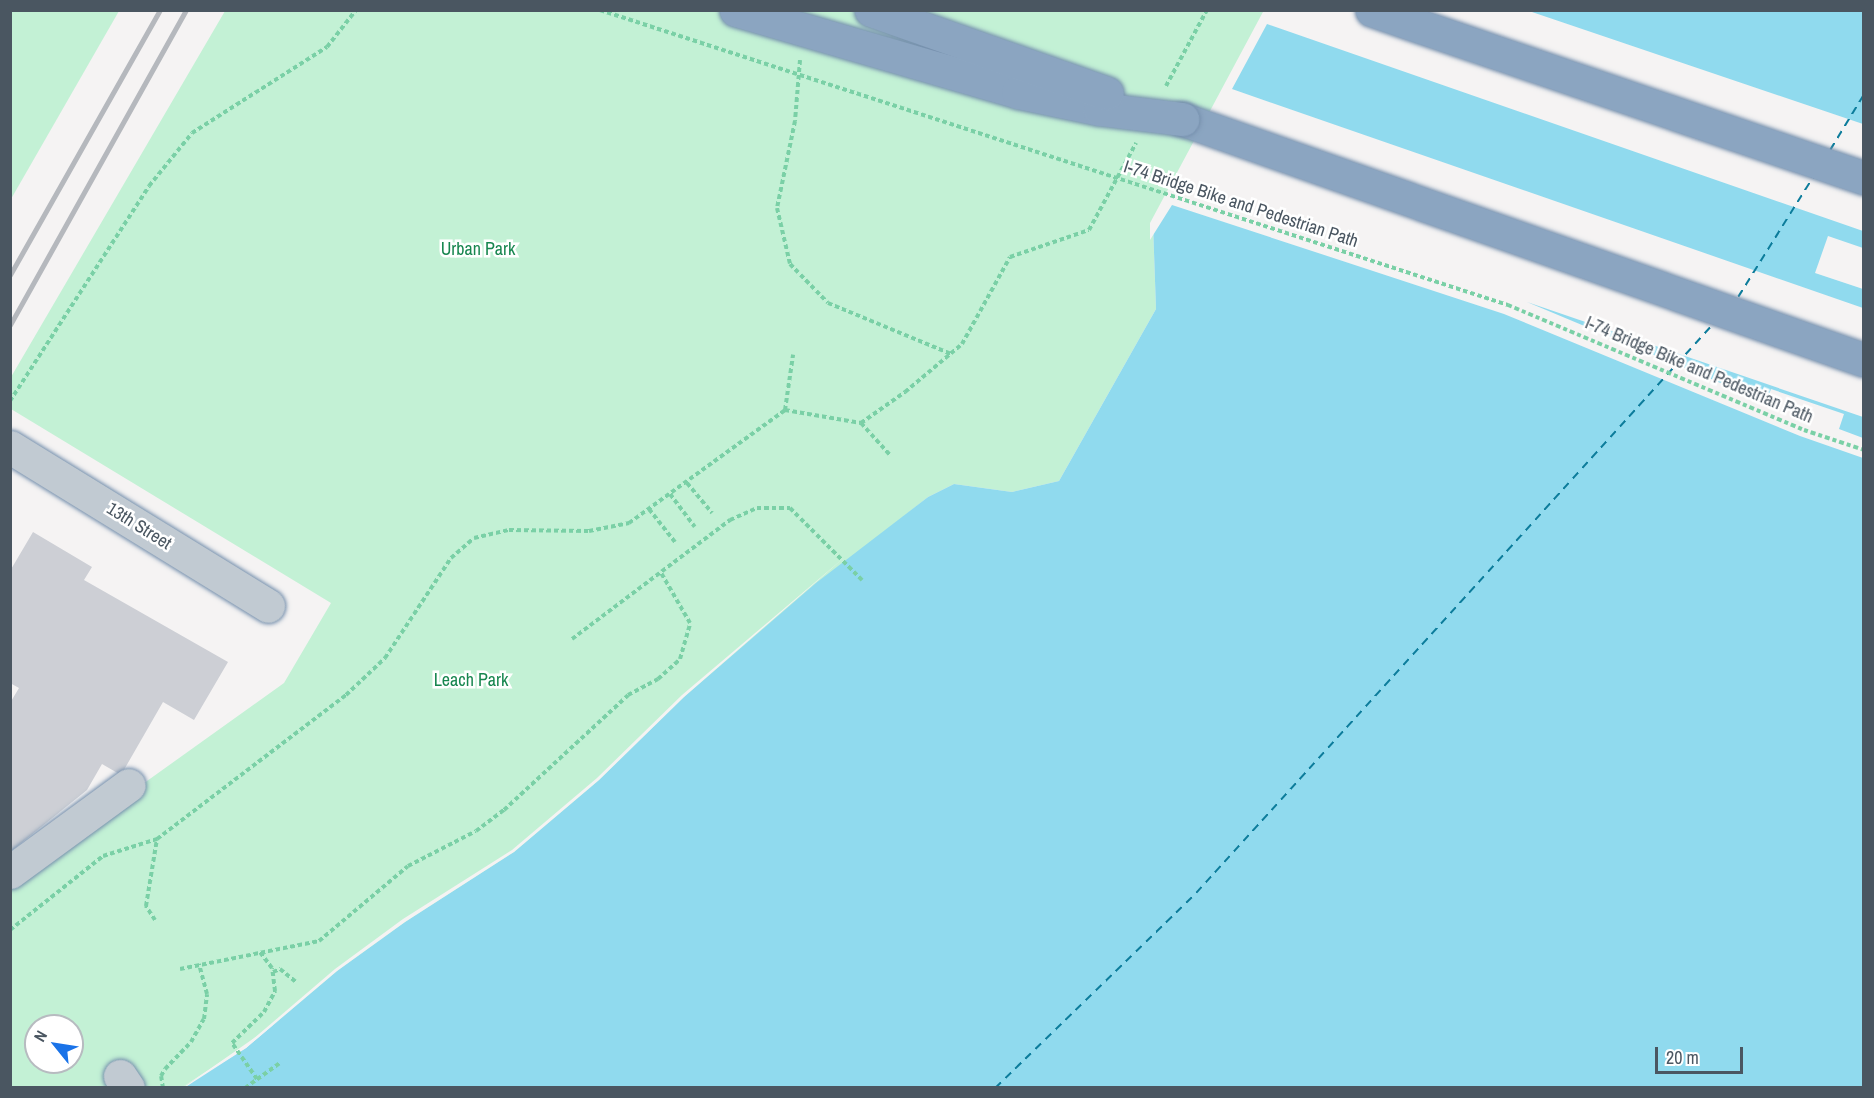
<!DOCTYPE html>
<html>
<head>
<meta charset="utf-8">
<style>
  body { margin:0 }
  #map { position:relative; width:1874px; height:1098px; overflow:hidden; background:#f5f3f3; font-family:"Archivo Narrow",sans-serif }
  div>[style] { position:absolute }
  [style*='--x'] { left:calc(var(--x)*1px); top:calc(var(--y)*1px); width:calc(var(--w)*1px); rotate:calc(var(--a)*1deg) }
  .green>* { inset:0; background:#c3f1d5 }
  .water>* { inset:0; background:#90daee }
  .pier>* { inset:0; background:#f5f3f3 }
  .ferry>* { height:1.5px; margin-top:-0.75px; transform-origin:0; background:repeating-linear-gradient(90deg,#0c7c9b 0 8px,transparent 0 14px) }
  .building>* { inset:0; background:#cdcfd5 }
  .path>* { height:4px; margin-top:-2px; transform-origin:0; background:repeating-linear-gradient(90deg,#7ad0a6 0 4.5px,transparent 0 7.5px) }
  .roads { filter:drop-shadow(0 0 2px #7690ad) drop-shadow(0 0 2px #7690ad) }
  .minor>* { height:33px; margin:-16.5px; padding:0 16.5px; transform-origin:16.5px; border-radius:16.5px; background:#c1cad2 }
  .highway>* { height:33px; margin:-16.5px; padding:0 16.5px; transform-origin:16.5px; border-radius:16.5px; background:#8ba5c1 }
  .rail>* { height:4.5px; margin:-2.25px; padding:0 2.25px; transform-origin:2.25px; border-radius:2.25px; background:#b5b8bd }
  .path-bridge>* { height:4px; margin-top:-2px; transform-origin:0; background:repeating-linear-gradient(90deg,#7ad0a6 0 4.5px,transparent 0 7.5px) }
  .bridges { filter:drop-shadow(0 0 2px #7690ad) drop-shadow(0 0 2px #7690ad) }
  .highway-bridge>* { height:33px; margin:-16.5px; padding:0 16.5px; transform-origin:16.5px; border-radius:16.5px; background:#8ba5c1 }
  span { translate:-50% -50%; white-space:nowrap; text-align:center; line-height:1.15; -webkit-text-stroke:5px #fff; paint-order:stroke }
  .street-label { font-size:18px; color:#4a5661 }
  .park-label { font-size:18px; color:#17864f }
  .frame { position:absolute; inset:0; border:12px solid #4a5661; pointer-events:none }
  .north { position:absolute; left:24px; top:1014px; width:60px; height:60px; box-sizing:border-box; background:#fff; border:2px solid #b7bbc0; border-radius:50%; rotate:300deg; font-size:16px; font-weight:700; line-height:24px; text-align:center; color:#4a5661 }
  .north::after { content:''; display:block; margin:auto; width:21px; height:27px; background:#1a73e8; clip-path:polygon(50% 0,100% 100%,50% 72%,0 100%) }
  .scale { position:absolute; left:1655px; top:1047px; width:88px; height:27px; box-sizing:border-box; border:3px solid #4a5661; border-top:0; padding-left:8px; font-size:18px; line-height:21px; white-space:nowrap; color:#4a5661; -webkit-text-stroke:4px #fff; paint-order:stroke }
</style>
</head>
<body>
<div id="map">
  <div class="green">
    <div style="clip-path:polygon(11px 10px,119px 11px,11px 199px,10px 11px)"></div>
    <div style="clip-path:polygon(evenodd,225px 11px,1268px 11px,1153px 224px,1156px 309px,1059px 481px,1012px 492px,954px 484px,928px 497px,788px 608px,896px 591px,184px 1087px,11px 1087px,10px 879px,284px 683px,331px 603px,11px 409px,11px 377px,225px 11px,36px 1026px,72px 1026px,72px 1062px,36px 1062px,36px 1026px)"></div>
  </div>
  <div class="water">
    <div style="clip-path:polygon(1268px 11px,1863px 11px,1863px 1087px,184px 1088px,246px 1048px,337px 971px,405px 922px,514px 852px,599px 780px,684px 697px,816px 583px,928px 497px,954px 484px,1012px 492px,1059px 481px,1156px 309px,1153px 224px)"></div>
  </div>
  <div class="pier">
    <div style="clip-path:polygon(1264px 10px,1529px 11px,1863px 124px,1863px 231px,1267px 24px,1232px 89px,1863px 308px,1863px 417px,1527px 302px,1766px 402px,1771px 389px,1844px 414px,1839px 429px,1863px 438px,1863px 458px,1800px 436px,1504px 314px,1172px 205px,1150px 240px,1150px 223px)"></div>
    <div style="clip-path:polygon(1828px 236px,1863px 248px,1863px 289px,1815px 273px)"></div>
    <div style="clip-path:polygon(846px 556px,684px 697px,599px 780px,514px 852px,405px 922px,337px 971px,246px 1048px,181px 1088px,245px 1046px,335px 969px,403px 919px,512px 850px,597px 778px,682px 695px)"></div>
  </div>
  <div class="ferry">
    <div style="--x:1830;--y:150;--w:66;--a:-58.7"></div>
    <div style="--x:1738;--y:297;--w:142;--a:-58"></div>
    <div style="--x:995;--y:1088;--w:280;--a:-44.1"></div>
    <div style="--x:1196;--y:893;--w:770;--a:-47.74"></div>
  </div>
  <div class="building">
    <div style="clip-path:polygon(33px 532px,92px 567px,84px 580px,228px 662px,194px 720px,163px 702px,121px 775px,102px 764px,87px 790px,10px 852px,10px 703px,19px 688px,10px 683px,10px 571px)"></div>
  </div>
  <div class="path">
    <div style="--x:800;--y:60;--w:61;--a:94.7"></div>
    <div style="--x:795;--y:121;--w:89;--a:101.7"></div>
    <div style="--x:777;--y:208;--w:57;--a:76.9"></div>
    <div style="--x:790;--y:264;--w:54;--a:45.7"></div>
    <div style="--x:828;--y:303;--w:133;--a:22.5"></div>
    <div style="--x:1166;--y:86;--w:86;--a:-61.7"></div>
    <div style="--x:10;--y:401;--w:256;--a:-57.1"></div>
    <div style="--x:149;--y:186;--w:68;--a:-50.9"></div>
    <div style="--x:192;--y:133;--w:160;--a:-32.5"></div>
    <div style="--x:327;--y:47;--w:47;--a:-51.9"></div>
    <div style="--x:785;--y:410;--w:56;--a:-81.7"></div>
    <div style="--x:861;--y:423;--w:43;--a:47.8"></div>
    <div style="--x:687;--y:483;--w:39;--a:50"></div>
    <div style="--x:670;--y:494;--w:41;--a:52.9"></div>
    <div style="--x:649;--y:509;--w:42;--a:51.8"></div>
    <div style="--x:572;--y:639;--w:198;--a:-37"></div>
    <div style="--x:730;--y:520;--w:30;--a:-24"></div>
    <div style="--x:757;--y:508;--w:33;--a:0"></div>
    <div style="--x:790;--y:508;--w:102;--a:45"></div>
    <div style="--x:155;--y:920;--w:17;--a:-123"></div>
    <div style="--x:146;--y:906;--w:68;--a:-80.7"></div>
    <div style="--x:10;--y:930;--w:119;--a:-38.5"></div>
    <div style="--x:103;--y:856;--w:57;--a:-17.5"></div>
    <div style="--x:157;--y:839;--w:238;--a:-37.3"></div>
    <div style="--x:346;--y:695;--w:54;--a:-43.5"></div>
    <div style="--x:385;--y:658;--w:120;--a:-56.6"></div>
    <div style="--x:451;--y:558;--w:30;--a:-41"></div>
    <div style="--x:474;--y:538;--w:36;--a:-13"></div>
    <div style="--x:509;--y:530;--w:80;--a:0.7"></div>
    <div style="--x:589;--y:531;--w:41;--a:-11.3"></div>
    <div style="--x:629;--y:523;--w:193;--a:-35.9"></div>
    <div style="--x:785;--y:410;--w:77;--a:9.7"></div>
    <div style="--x:861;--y:423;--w:54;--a:-35.2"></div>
    <div style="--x:905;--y:392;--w:75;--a:-40.1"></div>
    <div style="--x:962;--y:344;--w:99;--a:-61.1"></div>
    <div style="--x:1010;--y:257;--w:83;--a:-18.9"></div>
    <div style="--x:1089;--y:230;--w:99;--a:-61.6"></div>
    <div style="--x:180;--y:969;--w:142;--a:-11.4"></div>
    <div style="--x:319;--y:941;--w:116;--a:-40.1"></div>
    <div style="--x:408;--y:866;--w:76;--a:-27.2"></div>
    <div style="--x:476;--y:831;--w:35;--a:-37"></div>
    <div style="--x:504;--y:810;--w:169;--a:-42.8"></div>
    <div style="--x:628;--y:695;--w:34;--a:-28"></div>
    <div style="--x:658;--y:679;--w:30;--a:-42"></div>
    <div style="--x:680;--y:659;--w:37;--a:-74"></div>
    <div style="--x:690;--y:623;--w:60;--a:-120"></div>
    <div style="--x:273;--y:972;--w:8;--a:-23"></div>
    <div style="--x:280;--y:969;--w:22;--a:39"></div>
    <div style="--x:257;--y:1079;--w:44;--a:-124.8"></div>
    <div style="--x:232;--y:1043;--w:45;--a:-44.1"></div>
    <div style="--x:264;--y:1012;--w:24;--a:-62"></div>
    <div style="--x:275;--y:991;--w:23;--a:-97"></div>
    <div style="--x:272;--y:968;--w:21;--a:-127"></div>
    <div style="--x:163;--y:1088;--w:12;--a:-99"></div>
    <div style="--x:161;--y:1076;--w:8;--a:-60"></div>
    <div style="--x:165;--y:1069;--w:37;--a:-46"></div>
    <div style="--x:191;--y:1042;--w:26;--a:-61"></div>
    <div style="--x:204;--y:1019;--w:25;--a:-83"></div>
    <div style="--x:207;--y:994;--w:31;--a:-105"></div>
    <div style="--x:245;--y:1088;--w:44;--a:-35.8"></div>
  </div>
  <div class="roads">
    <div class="minor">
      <div style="--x:10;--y:447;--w:303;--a:31.6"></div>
      <div style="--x:10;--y:872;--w:147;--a:-36.2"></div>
      <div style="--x:120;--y:1076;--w:14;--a:56"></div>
    </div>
    <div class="highway">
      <div style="--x:1372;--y:10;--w:520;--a:18.85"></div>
      <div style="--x:1182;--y:119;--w:723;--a:19.46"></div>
    </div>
  </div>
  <div class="rail">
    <div style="--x:10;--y:275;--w:305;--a:-60.5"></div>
    <div style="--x:10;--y:325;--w:361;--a:-60.8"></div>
  </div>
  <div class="path-bridge">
    <div style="--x:600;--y:10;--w:955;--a:18"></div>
    <div style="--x:1508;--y:305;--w:321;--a:22.9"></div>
    <div style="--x:1804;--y:430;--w:63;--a:18.4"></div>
  </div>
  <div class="bridges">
    <div class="highway-bridge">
      <div style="--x:736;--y:10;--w:294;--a:16.2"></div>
      <div style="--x:1018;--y:92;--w:84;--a:11.7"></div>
      <div style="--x:1100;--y:109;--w:83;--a:7"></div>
      <div style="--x:871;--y:10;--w:250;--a:19.4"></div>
    </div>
  </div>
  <div class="street-label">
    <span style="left:1241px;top:204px;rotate:18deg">I-74 Bridge Bike and Pedestrian Path</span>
    <span style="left:1699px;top:370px;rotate:23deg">I-74 Bridge Bike and Pedestrian Path</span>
    <span style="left:139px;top:526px;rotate:32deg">13th Street</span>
  </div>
  <div class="park-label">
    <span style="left:478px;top:249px">Urban Park</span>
    <span style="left:471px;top:680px">Leach Park</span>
  </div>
  <div class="frame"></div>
  <div class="north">N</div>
  <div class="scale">20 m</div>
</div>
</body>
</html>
